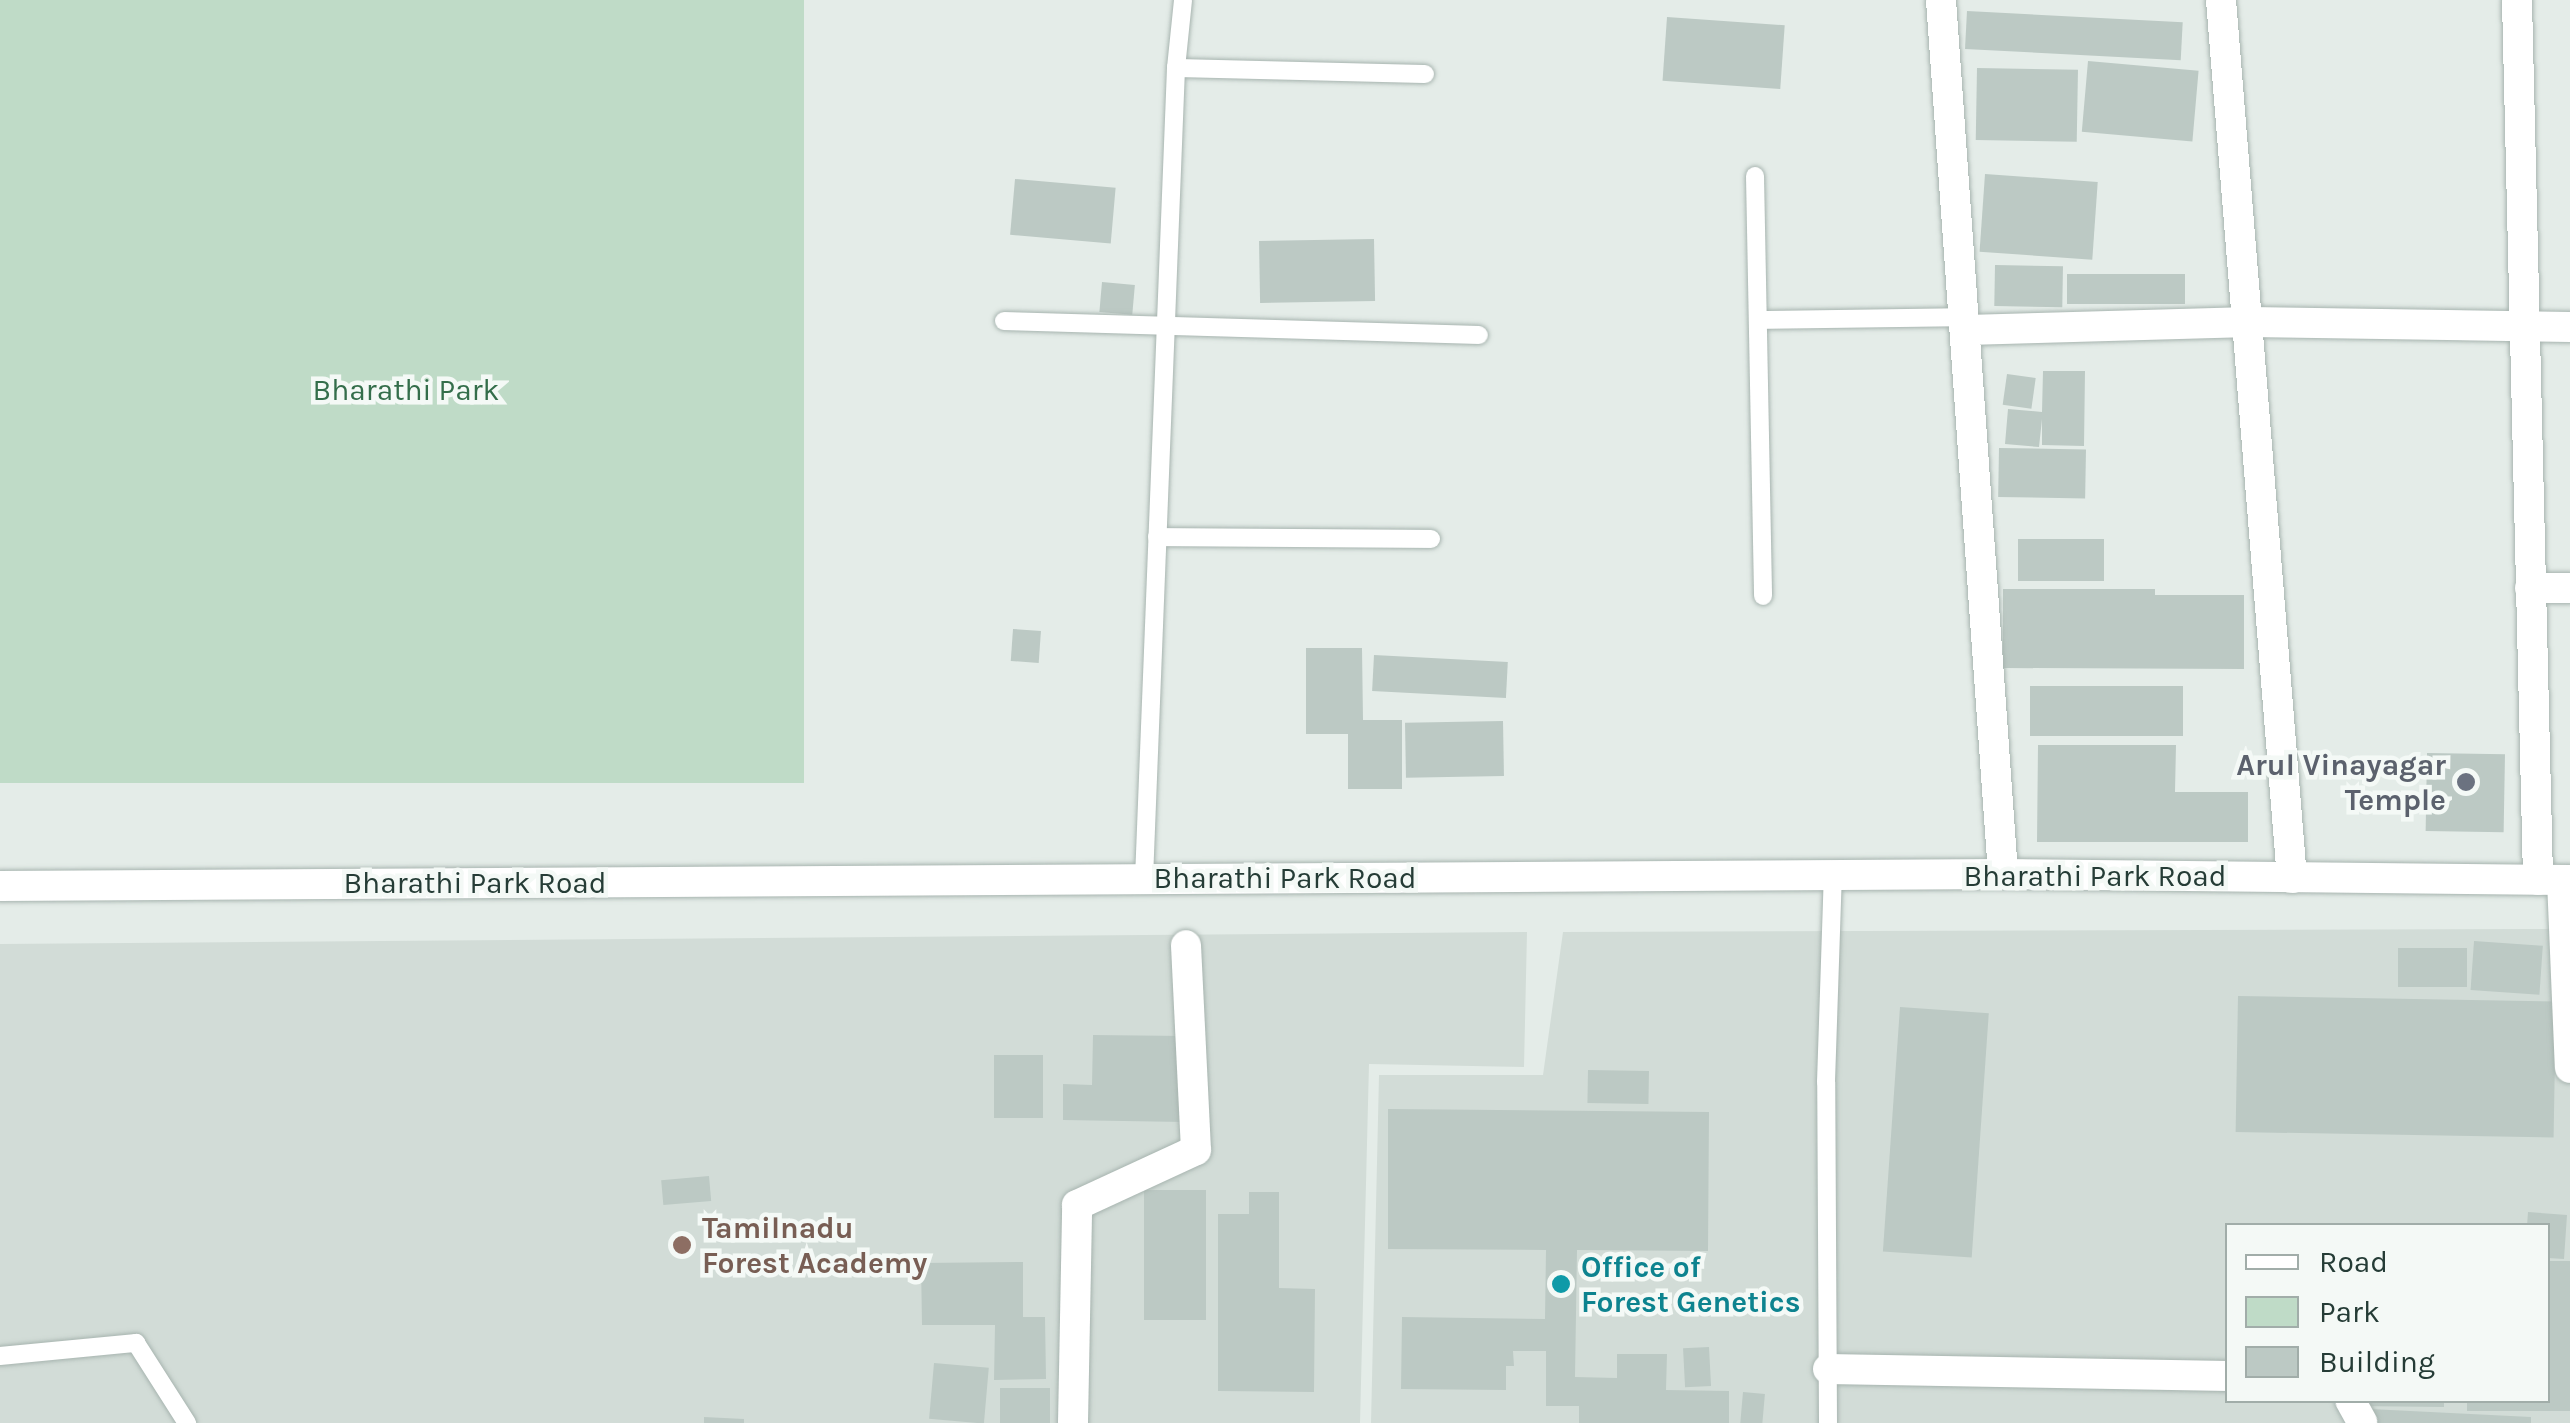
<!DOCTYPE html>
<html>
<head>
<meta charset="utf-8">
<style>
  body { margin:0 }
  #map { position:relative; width:2570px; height:1423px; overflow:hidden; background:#e4ece8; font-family:Karla,sans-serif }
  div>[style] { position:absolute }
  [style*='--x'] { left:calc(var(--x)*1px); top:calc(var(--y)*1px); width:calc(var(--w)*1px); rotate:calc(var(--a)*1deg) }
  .built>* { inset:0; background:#d2dcd7 }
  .green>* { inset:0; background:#bfdbc7; transform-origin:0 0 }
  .building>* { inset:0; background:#bcc9c4; transform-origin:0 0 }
  .roads { filter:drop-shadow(0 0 2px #a7b4af) drop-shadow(0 0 2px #a7b4af) }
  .lane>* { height:18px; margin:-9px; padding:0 9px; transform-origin:9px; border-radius:9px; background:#fff }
  .street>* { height:30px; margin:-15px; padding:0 15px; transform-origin:15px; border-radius:15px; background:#fff }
  .secondary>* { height:30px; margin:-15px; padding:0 15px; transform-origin:15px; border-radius:15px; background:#fff }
  .dots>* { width:28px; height:28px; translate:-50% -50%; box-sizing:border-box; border:5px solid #f4f9f6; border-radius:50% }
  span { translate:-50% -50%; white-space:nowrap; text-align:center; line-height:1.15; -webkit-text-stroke:9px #f4f9f6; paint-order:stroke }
  .park-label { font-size:30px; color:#346e4b }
  .worship-label { font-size:30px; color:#5b616d; font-weight:700 }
  .right { translate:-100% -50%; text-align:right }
  .street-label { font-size:30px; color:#253c36 }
  .education-label { font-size:30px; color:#785e54; font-weight:700 }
  .left { translate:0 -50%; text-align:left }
  .culture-label { font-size:30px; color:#0d838f; font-weight:700 }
  .legend { position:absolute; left:2225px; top:1223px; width:325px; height:180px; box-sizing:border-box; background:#f4f9f6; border:2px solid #a1ada9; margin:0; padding:12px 18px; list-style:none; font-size:30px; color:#253c36 }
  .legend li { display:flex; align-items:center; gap:20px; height:50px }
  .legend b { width:50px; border:2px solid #a1ada9 }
</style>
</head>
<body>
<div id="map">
  <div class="built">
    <div style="clip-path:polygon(evenodd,2570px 929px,2570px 1423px,1371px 1423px,1379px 1075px,1543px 1075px,1563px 932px,2570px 929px,2228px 1226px,2548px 1226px,2548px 1400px,2228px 1400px,2228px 1226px)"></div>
    <div style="clip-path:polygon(1527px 932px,1524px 1067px,1369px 1064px,1360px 1423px,0 1423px,0 944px)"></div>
  </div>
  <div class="green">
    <div style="left:0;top:0;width:804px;height:783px"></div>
  </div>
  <div class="building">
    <div style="left:1967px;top:11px;width:216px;height:38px;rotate:3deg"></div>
    <div style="left:1667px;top:17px;width:118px;height:64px;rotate:4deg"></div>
    <div style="left:2088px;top:61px;width:111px;height:71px;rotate:5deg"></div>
    <div style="left:1977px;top:68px;width:101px;height:72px;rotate:1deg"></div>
    <div style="left:1985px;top:174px;width:113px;height:78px;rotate:4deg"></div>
    <div style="left:1015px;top:179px;width:101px;height:56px;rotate:5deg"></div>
    <div style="left:1374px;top:239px;width:62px;height:115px;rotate:89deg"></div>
    <div style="left:1995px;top:265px;width:68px;height:41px;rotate:1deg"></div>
    <div style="left:2067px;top:274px;width:118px;height:30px"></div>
    <div style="left:1102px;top:282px;width:33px;height:30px;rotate:5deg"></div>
    <div style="clip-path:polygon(2043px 371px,2085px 371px,2084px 446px,2042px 445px,2042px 419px,2039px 447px,2005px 444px,2008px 409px,2042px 412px)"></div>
    <div style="left:2007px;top:374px;width:29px;height:31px;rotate:8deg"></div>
    <div style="left:1999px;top:448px;width:87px;height:49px;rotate:1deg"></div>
    <div style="left:2018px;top:539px;width:86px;height:42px"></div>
    <div style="clip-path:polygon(2003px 589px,2155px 589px,2155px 595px,2244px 595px,2244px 669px,2003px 668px)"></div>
    <div style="left:1013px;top:629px;width:28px;height:32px;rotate:4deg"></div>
    <div style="clip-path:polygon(1306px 648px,1362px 648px,1363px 720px,1402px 720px,1402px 789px,1348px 789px,1348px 734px,1306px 734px)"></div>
    <div style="left:1374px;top:655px;width:134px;height:36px;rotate:3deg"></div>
    <div style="left:2183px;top:686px;width:50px;height:153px;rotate:90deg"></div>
    <div style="left:1503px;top:721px;width:55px;height:98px;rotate:89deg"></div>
    <div style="clip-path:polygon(2038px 745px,2176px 745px,2175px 792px,2248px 792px,2248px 842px,2037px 842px)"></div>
    <div style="left:2427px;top:753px;width:78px;height:78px;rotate:1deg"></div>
    <div style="left:2474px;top:941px;width:69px;height:49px;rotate:4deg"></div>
    <div style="left:2467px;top:948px;width:39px;height:69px;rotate:90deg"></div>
    <div style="left:2238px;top:996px;width:318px;height:136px;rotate:1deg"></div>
    <div style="left:1900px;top:1007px;width:89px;height:245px;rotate:4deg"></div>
    <div style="clip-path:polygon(1093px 1035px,1185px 1036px,1184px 1122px,1063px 1120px,1063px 1084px,1092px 1085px)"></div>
    <div style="left:1043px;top:1055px;width:63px;height:49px;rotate:90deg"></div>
    <div style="left:1588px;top:1070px;width:61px;height:33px;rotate:1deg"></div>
    <div style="clip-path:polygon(1388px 1109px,1709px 1112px,1708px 1251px,1577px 1250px,1575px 1377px,1617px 1378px,1617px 1354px,1667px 1354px,1666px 1390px,1729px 1391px,1729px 1423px,1579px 1423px,1579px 1406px,1546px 1406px,1546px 1351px,1513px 1351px,1514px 1366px,1506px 1366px,1506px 1390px,1401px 1389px,1402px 1317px,1545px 1319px,1546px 1250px,1388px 1249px)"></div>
    <div style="left:709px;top:1176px;width:25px;height:48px;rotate:85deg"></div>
    <div style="left:1144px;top:1190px;width:62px;height:130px"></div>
    <div style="clip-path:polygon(1249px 1192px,1279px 1192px,1279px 1288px,1315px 1289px,1314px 1392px,1218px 1391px,1218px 1214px,1249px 1214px)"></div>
    <div style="clip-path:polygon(2528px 1212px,2567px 1215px,2564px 1259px,2548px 1258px,2548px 1226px,2527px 1226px)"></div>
    <div style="clip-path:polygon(2548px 1261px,2570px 1261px,2570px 1411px,2467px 1411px,2467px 1400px,2548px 1400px)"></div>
    <div style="clip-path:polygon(1023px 1262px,1023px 1317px,1045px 1317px,1046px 1379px,994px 1380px,995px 1325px,922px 1325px,921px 1263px)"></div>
    <div style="left:1709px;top:1347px;width:39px;height:26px;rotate:87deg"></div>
    <div style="left:934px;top:1363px;width:55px;height:56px;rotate:5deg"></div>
    <div style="left:1000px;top:1388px;width:50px;height:35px"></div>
    <div style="left:1743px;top:1392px;width:22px;height:31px;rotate:5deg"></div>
    <div style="clip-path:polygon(2354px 1400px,2444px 1400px,2444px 1407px,2354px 1406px)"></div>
    <div style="clip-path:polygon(2370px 1409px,2531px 1417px,2531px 1423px,2370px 1423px)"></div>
    <div style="clip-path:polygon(704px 1417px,744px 1419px,744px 1423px,704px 1423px)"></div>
  </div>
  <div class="roads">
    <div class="lane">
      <div style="--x:1176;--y:68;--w:249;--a:1.4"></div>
      <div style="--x:1755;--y:176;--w:420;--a:88.9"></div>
      <div style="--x:1760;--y:320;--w:206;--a:-0.8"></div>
      <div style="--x:1004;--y:321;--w:475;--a:1.7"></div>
      <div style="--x:1157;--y:537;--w:274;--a:0.4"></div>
      <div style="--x:1144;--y:879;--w:812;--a:-87.74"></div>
      <div style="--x:1176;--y:68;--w:68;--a:-84.1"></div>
      <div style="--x:0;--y:1356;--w:137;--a:-5.5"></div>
      <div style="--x:136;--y:1343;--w:95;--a:57.5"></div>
      <div style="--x:1828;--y:1423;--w:341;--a:-90.3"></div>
      <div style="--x:1826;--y:1082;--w:206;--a:-88.1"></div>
    </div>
    <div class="street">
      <div style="--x:1941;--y:0;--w:876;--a:85.94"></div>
      <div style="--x:2221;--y:0;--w:881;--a:85.38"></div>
      <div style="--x:2517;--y:0;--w:880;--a:88.63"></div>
      <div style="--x:1967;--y:330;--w:283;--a:-1.6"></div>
      <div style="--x:2250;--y:322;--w:320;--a:0.9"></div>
      <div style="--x:2530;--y:588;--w:40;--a:0"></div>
      <div style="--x:2562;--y:880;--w:188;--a:87.6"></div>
      <div style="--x:1828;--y:1369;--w:400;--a:1"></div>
      <div style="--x:2350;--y:1400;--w:25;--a:61"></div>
      <div style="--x:1073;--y:1423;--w:218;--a:-88.9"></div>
      <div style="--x:1077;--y:1205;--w:131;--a:-24.8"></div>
      <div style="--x:1196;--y:1150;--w:205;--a:-92.8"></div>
    </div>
    <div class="secondary">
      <div style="--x:0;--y:886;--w:2003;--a:-0.34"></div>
      <div style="--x:2003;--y:874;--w:567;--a:0.61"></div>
    </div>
  </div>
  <div class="dots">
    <div style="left:2466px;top:782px;background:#6b7280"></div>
    <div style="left:682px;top:1245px;background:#8d6e63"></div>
    <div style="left:1561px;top:1284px;background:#0f9aa8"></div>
  </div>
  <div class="park-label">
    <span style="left:406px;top:390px">Bharathi Park</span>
  </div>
  <div class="worship-label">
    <span class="right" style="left:2446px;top:782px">Arul Vinayagar<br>Temple</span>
  </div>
  <div class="street-label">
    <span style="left:2095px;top:876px">Bharathi Park Road</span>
    <span style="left:1285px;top:878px">Bharathi Park Road</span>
    <span style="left:475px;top:883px">Bharathi Park Road</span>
  </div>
  <div class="education-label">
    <span class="left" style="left:702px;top:1245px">Tamilnadu<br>Forest Academy</span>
  </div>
  <div class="culture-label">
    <span class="left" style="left:1581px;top:1284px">Office of<br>Forest Genetics</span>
  </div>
  <ul class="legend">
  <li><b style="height:12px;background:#fff"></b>Road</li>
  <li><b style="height:28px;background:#bfdbc7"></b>Park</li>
  <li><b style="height:28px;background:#bcc9c4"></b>Building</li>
  </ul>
</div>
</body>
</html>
